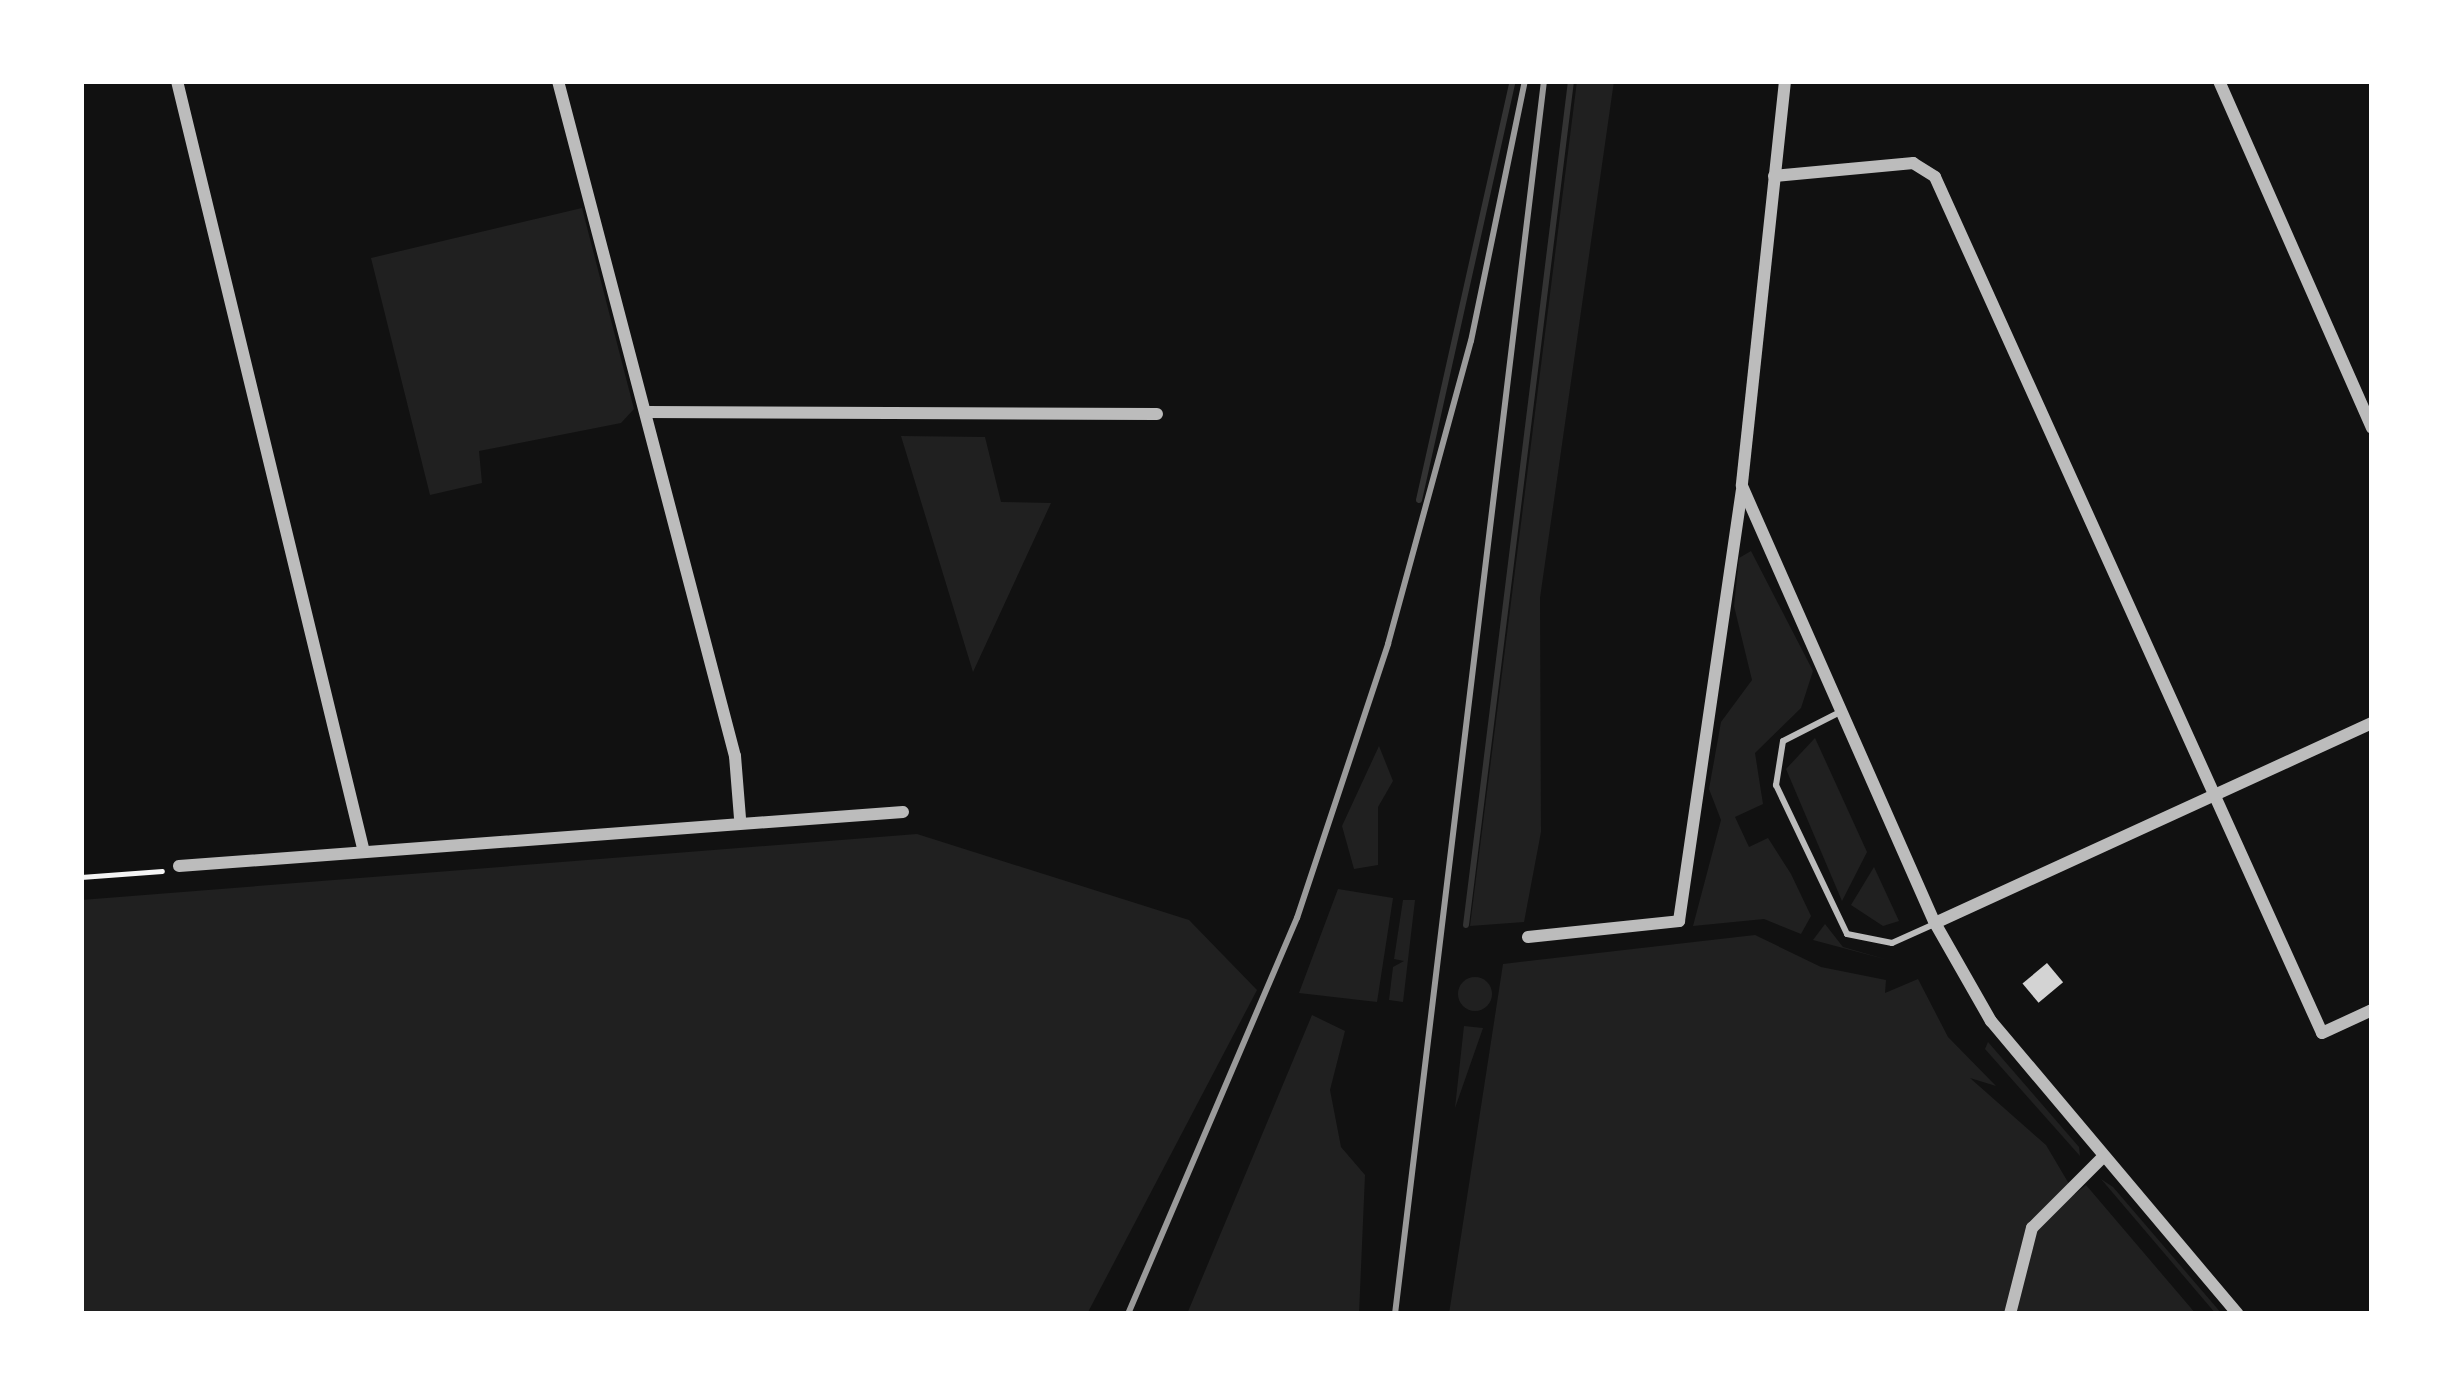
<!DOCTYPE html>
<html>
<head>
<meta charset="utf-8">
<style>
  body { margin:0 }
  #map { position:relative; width:2453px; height:1395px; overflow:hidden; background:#111; font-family:"Roboto Condensed",sans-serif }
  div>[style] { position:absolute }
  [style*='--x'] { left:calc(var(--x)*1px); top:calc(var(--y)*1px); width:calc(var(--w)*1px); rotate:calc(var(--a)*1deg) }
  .green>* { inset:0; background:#202020 }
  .round { border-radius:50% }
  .stream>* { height:6px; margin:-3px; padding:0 3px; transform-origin:3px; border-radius:3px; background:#333 }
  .building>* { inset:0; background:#d3d3d3; transform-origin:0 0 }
  .path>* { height:4.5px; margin:-2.25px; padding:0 2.25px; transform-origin:2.25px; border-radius:2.25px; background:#f5f5f5 }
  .service>* { height:6px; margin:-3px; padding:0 3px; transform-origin:3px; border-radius:3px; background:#bcbcbc }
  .minor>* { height:12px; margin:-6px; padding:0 6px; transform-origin:6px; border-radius:6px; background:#bcbcbc }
  .rail>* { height:6px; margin:-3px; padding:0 3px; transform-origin:3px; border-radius:3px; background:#9a9a9a }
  span { translate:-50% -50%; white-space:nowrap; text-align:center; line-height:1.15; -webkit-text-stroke:12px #fff; paint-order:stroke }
  .frame { position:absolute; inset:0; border:84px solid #fff; pointer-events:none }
</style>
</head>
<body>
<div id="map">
  <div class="green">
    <div style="clip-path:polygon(1577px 81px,1614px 81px,1540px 598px,1541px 832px,1524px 922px,1470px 926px)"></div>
    <div style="clip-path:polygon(582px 208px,634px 409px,621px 423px,479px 451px,482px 483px,430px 495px,371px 258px)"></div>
    <div style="clip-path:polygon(901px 436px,985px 437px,1001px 502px,1051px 503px,973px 672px)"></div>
    <div style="clip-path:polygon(1751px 551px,1813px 671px,1801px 708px,1755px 753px,1763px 804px,1735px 817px,1749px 847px,1768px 838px,1791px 874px,1811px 916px,1801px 934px,1764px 919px,1693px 926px,1721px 820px,1709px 789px,1721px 722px,1752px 680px,1734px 606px,1739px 558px)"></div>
    <div style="clip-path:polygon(1815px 738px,1867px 852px,1842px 901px,1786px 769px)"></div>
    <div style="clip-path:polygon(1379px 746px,1393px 781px,1378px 807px,1378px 865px,1354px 869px,1342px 826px)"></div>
    <div style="clip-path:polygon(917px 834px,1189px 920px,1257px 990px,1087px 1314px,81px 1314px,81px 900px)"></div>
    <div style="clip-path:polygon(1874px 867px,1899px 921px,1883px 926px,1851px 905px)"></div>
    <div style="clip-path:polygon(1338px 889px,1393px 898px,1377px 1002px,1299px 993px)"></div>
    <div style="clip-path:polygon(1403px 900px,1415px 900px,1403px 1002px,1389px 1000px,1393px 967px,1404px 961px,1394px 959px)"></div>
    <div style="clip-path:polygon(1825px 924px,1843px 947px,1888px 960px,1813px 940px)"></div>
    <div style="clip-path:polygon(1755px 935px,1821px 967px,1886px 980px,1885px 993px,1918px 979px,1948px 1037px,1996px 1086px,1970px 1078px,2046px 1145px,2075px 1194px,2086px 1185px,2196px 1314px,1449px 1314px,1503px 964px)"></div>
    <div class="round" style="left:1458px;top:977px;width:34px;height:34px"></div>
    <div style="clip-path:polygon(1312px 1015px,1345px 1031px,1330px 1090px,1341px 1147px,1365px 1175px,1359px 1314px,1187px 1314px)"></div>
    <div style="clip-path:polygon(1464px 1026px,1483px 1028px,1455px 1108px)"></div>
    <div style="clip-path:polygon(1988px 1042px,2079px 1147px,2080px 1156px,1985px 1049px)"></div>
    <div style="clip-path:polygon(2101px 1179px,2113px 1187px,2222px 1314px,2216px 1314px)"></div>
  </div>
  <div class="stream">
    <div style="--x:1419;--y:500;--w:429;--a:-77.4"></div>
    <div style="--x:1466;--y:925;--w:851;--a:-82.91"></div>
  </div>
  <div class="building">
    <div style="left:2047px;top:963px;width:25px;height:32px;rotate:50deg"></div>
  </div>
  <div class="path">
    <div style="--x:81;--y:877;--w:81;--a:-4.2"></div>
  </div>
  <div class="service">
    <div style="--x:1842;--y:711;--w:66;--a:153"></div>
    <div style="--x:1783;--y:741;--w:45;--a:99"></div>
    <div style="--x:1776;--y:785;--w:165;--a:64.5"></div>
    <div style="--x:1847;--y:934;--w:46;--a:11.3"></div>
    <div style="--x:1892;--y:943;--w:44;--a:-24.2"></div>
  </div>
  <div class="minor">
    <div style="--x:177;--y:81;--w:789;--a:76.37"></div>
    <div style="--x:558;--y:81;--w:698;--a:75.31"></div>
    <div style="--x:735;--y:756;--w:62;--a:85.4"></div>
    <div style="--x:1785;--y:81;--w:407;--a:96.1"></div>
    <div style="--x:1742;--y:486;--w:478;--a:66.2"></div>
    <div style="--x:1935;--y:923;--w:113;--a:60.3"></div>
    <div style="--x:1991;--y:1021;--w:383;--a:49.9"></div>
    <div style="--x:2219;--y:81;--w:379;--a:66.2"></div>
    <div style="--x:1774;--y:176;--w:140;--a:-5.3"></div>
    <div style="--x:1913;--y:163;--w:26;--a:32"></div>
    <div style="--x:1935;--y:177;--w:939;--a:65.67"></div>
    <div style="--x:2322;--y:1033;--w:55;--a:-24.7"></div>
    <div style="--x:646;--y:412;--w:511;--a:0.22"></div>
    <div style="--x:179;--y:866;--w:726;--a:-4.27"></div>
    <div style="--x:1935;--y:923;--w:481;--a:-24.6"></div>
    <div style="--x:1528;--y:937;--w:152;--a:-6"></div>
    <div style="--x:1679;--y:921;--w:435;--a:-81.7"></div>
    <div style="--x:2010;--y:1314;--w:89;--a:-75.7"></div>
    <div style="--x:2032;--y:1228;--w:100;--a:-45"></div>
  </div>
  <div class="rail">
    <div style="--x:1128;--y:1314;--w:431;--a:-66.9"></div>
    <div style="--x:1297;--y:918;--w:289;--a:-71.6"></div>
    <div style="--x:1388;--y:644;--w:314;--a:-74.7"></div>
    <div style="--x:1471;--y:341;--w:266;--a:-78.3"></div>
    <div style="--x:1395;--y:1314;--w:1242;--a:-83.11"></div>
  </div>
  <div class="frame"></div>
</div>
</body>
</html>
